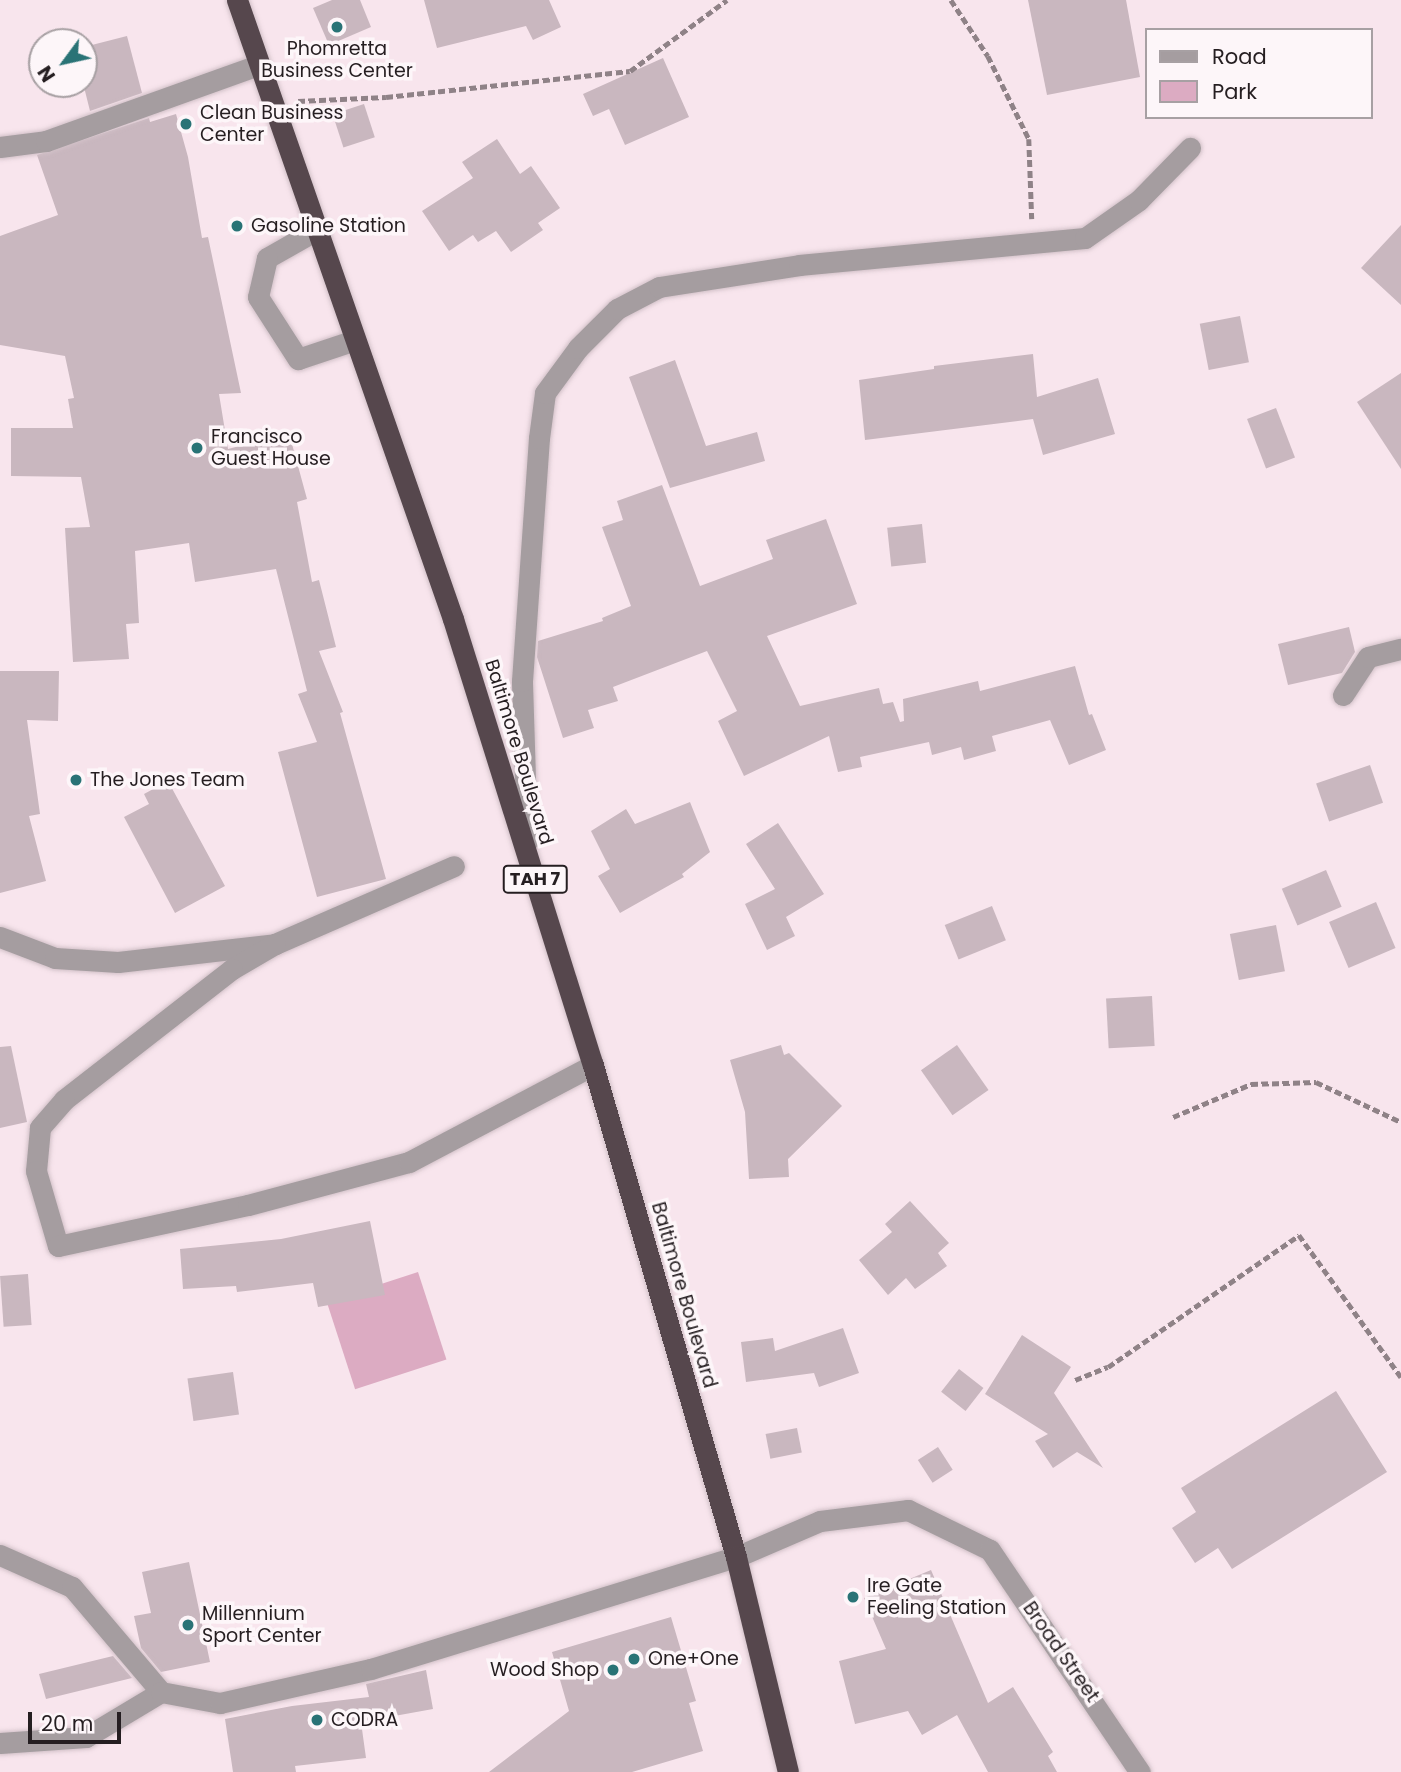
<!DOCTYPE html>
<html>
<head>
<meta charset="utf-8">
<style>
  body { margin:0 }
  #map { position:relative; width:1401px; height:1772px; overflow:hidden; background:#f8e5ed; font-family:Poppins,sans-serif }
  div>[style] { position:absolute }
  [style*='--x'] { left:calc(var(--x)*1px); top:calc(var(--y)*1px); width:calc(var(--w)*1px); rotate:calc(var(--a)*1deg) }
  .green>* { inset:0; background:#dcabc2; transform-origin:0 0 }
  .building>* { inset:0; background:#c9b7bf; transform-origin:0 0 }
  .path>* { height:4.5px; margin-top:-2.25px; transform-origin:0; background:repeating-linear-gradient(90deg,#8f8287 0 7px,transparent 0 10.5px) }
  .roads { filter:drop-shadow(0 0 2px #d2c1c8) drop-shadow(0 0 2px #d2c1c8) }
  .minor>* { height:21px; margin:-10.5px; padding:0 10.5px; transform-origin:10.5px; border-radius:10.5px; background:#a59da0 }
  .highway>* { height:21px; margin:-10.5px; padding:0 10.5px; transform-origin:10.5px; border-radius:10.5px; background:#56474d }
  .dots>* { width:19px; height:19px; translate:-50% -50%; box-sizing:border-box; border:4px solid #fdf6f9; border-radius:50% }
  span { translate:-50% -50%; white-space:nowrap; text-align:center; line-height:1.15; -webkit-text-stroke:7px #fdf6f9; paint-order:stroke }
  .shield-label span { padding:2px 5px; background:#fdf6f9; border:2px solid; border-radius:5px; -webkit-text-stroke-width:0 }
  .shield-label { font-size:18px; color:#251e21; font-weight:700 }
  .poi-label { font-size:19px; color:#251e21 }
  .left { translate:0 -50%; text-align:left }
  .right { translate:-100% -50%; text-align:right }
  .street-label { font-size:19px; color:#251e21 }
  .legend { position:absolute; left:1145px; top:28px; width:228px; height:91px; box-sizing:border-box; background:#fdf6f9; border:2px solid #a7a0a3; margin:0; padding:9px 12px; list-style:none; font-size:21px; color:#251e21 }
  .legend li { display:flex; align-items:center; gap:14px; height:35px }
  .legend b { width:35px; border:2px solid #a7a0a3 }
  .north { position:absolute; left:28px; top:28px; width:70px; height:70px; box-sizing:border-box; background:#fdf6f9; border:2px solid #a7a0a3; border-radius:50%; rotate:237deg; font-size:19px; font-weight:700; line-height:28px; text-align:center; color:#251e21 }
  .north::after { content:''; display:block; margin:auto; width:24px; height:32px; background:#297376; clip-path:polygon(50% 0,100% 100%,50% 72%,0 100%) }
  .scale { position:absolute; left:28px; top:1712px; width:93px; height:32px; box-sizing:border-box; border:4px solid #251e21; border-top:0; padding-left:9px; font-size:21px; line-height:24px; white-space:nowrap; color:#251e21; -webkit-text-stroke:5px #fdf6f9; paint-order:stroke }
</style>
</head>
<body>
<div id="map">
  <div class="green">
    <div style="left:418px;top:1272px;width:92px;height:96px;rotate:72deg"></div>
  </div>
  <div class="building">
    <div style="clip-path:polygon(332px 0,360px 0,371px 27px,329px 45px,313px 8px)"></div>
    <div style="clip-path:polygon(424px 0,549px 0,561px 27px,533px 40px,526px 26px,437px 48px)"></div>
    <div style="clip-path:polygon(1028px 0,1126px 0,1140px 77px,1047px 95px)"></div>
    <div style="clip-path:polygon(127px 36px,142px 93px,90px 111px,84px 87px,84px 47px)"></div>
    <div style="clip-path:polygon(663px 58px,689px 117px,625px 145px,609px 109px,593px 116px,583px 94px)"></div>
    <div style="left:364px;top:104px;width:35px;height:33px;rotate:72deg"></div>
    <div style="clip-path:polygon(176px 114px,188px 157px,202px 238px,208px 237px,241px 393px,219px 394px,228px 449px,289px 433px,307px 499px,297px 502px,312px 582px,319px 580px,336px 647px,319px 651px,343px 712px,340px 713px,386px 879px,317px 897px,278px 752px,317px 742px,298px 694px,307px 691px,276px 569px,195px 582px,189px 543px,135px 551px,139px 623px,126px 624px,129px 659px,73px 662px,65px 528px,90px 527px,81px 477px,11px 476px,11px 428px,73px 428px,68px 399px,74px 398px,65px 356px,0 345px,0 236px,58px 215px,37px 155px,149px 118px,150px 122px)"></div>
    <div style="clip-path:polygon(497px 139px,520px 174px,531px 166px,560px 208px,538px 223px,543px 230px,511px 252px,496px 231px,478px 242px,473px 235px,449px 251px,422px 211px,473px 178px,462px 162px)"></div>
    <div style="clip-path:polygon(1401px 225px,1401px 305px,1361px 268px)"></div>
    <div style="left:1240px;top:316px;width:47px;height:41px;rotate:79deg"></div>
    <div style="clip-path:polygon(1033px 354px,1037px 397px,1098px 378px,1115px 434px,1043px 455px,1033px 419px,865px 440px,859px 380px,934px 369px,934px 366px)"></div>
    <div style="clip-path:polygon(675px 360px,706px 446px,757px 432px,765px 461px,670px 488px,629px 377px)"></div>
    <div style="clip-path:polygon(1401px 373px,1401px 469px,1357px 402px)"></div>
    <div style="left:1276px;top:408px;width:53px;height:31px;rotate:69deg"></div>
    <div style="clip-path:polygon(662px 485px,700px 586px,773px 559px,766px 540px,826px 519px,857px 604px,767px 636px,800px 706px,879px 688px,883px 704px,893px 702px,900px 722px,904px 721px,903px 699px,978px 681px,980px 691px,1075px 666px,1089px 715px,1092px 714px,1106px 750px,1069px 765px,1050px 720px,992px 736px,996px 751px,964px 760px,961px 747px,932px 755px,929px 742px,860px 757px,862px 767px,838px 772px,829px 736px,744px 776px,718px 721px,737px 711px,707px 651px,613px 687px,618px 701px,588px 710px,594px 728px,563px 738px,537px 657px,538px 641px,603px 621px,602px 618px,631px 606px,602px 527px,623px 520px,617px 501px)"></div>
    <div style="left:922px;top:524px;width:39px;height:35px;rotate:84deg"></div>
    <div style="clip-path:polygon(1349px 627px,1355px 652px,1342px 673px,1288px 685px,1278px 644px)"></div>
    <div style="clip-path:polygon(0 671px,59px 671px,58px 721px,27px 720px,40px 814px,29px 816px,46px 881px,0 893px)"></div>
    <div style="left:1370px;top:765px;width:40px;height:57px;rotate:71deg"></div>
    <div style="clip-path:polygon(168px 781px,225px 886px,175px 913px,124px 817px,149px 804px,144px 794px)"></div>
    <div style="clip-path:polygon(690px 802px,710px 852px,682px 874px,684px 877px,620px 913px,598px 876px,610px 869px,591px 831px,626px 809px,635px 824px)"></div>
    <div style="clip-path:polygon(778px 823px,824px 894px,786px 917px,795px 936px,767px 950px,745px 904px,775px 889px,746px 844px)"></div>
    <div style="left:1326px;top:870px;width:40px;height:48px;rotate:67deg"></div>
    <div style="left:1376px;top:902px;width:50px;height:51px;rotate:67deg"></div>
    <div style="left:992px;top:906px;width:37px;height:51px;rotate:68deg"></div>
    <div style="left:1276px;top:925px;width:47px;height:47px;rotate:79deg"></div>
    <div style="left:1152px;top:996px;width:50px;height:46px;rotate:87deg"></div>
    <div style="clip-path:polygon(781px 1045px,784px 1055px,789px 1053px,842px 1106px,788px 1159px,789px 1177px,749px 1179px,745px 1112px,730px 1060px)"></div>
    <div style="left:957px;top:1045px;width:55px;height:44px;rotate:55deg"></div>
    <div style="clip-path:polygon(11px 1046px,27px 1122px,0 1128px,0 1047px)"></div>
    <div style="clip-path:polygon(910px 1201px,949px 1243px,938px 1253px,947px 1266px,915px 1289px,906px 1278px,888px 1295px,859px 1260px,892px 1232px,885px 1224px)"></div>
    <div style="clip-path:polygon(370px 1221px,385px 1295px,318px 1307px,313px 1283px,237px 1292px,236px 1286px,183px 1289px,180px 1249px,281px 1239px)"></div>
    <div style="left:28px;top:1274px;width:51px;height:28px;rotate:86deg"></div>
    <div style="clip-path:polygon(843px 1328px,859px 1373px,819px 1387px,814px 1373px,746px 1382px,741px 1342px,773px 1338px,775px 1351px)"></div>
    <div style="clip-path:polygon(1022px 1335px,1071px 1367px,1054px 1393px,1103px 1468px,1077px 1452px,1053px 1468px,1035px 1441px,1048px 1434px,985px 1394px)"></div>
    <div style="left:959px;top:1369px;width:31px;height:29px;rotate:38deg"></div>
    <div style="left:233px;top:1372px;width:43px;height:46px;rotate:82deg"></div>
    <div style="clip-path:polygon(1336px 1391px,1387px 1472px,1232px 1569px,1218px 1548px,1195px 1563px,1172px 1528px,1196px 1512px,1181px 1488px)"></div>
    <div style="left:797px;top:1428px;width:25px;height:32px;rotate:79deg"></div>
    <div style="left:938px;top:1447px;width:27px;height:24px;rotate:57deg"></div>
    <div style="clip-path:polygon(189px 1562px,210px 1662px,161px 1672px,141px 1648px,134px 1616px,151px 1613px,142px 1572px)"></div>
    <div style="clip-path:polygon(931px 1570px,988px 1703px,1013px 1687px,1053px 1752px,1048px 1756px,1057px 1772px,988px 1772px,957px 1715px,922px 1735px,908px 1711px,855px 1724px,839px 1661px,886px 1649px,864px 1598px)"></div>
    <div style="clip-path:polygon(671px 1617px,696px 1701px,689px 1703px,703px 1751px,632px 1772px,489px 1772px,569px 1711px,552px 1652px)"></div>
    <div style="clip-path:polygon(113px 1656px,132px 1678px,46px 1699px,39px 1674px)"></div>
    <div style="clip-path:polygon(426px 1670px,433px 1709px,361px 1722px,366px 1758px,295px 1766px,296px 1772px,233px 1772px,225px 1719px,292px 1706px,369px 1697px,366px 1684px)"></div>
  </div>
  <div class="path">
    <div style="--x:951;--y:0;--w:67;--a:56.5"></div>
    <div style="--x:988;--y:56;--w:93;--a:63.7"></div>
    <div style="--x:1029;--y:139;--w:80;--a:87.9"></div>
    <div style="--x:298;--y:101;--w:88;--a:-2.6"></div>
    <div style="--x:386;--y:97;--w:245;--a:-6.1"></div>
    <div style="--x:630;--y:71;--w:120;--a:-36.2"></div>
    <div style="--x:1173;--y:1117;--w:85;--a:-22.9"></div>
    <div style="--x:1251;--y:1084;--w:65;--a:-1.8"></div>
    <div style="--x:1316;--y:1082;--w:94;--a:25.2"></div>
    <div style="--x:1075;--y:1380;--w:35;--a:-22"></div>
    <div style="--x:1108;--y:1367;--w:232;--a:-34.6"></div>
    <div style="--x:1299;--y:1235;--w:175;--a:54.3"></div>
  </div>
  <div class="roads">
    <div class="minor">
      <div style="--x:0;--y:147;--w:46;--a:-7.4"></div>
      <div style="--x:46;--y:141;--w:225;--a:-19.7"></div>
      <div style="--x:318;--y:229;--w:59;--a:150.4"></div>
      <div style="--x:267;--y:258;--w:40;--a:103"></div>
      <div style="--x:258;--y:297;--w:74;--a:57.2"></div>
      <div style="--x:298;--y:359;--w:60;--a:-18.4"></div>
      <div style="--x:1343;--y:695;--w:45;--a:-56.7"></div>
      <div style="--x:1368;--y:657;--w:34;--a:-14"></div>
      <div style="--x:527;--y:842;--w:161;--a:-91.8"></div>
      <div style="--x:522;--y:681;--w:244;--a:-86"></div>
      <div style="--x:539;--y:438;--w:45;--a:-82.4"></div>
      <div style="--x:545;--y:393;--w:56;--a:-53.7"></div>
      <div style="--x:578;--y:348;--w:55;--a:-45"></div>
      <div style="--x:617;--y:309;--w:47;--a:-27.6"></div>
      <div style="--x:659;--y:287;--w:142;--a:-8.9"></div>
      <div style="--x:799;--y:265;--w:287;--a:-5.4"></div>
      <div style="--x:1085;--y:238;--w:66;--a:-35.1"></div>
      <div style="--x:1139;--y:200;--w:73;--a:-45.6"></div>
      <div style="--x:0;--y:937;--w:59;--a:20.9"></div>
      <div style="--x:55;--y:958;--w:63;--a:3.6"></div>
      <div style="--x:118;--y:962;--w:158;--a:-6.5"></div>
      <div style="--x:275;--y:944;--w:195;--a:-23.5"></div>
      <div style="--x:275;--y:944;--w:50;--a:149.8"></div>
      <div style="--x:232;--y:969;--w:213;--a:142.1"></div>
      <div style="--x:64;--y:1100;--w:37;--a:131"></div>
      <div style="--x:40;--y:1128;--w:43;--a:95.3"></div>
      <div style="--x:36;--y:1171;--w:78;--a:73.7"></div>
      <div style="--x:58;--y:1246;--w:194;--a:-12.2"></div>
      <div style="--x:248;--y:1205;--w:167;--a:-15"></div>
      <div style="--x:409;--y:1162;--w:208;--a:-27.8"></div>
      <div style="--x:0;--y:1555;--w:79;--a:24"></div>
      <div style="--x:72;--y:1587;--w:138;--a:49.7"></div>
      <div style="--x:0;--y:1743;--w:86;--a:-4"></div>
      <div style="--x:86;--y:1737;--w:87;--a:-31"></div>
      <div style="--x:161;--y:1692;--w:60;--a:10.6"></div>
      <div style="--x:220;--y:1703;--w:155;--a:-12.7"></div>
      <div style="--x:371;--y:1669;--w:382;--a:-17.1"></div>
      <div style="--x:736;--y:1557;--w:91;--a:-23.2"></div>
      <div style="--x:820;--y:1521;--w:89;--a:-7.1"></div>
      <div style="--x:908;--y:1510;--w:91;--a:26"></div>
      <div style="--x:990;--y:1550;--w:268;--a:56"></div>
    </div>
    <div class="highway">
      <div style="--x:237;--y:0;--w:656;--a:70.76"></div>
      <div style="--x:453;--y:619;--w:467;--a:72.6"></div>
      <div style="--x:593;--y:1065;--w:512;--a:73.79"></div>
      <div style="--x:736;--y:1557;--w:221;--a:76.4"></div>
    </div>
  </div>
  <div class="dots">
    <div style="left:337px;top:27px;background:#297376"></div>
    <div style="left:186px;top:124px;background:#297376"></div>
    <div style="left:237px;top:226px;background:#297376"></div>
    <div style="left:197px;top:448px;background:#297376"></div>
    <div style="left:76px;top:780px;background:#297376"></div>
    <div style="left:853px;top:1597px;background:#297376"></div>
    <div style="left:188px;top:1625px;background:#297376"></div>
    <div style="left:634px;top:1659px;background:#297376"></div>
    <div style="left:613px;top:1670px;background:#297376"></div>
    <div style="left:317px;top:1720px;background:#297376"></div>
  </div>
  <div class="shield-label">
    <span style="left:535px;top:879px">TAH 7</span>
  </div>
  <div class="poi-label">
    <span style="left:337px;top:60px">Phomretta<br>Business Center</span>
    <span class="left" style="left:200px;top:124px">Clean Business<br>Center</span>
    <span class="left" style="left:251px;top:226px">Gasoline Station</span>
    <span class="left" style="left:211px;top:448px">Francisco<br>Guest House</span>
    <span class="left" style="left:90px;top:780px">The Jones Team</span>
    <span class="left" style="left:867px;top:1597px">Ire Gate<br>Feeling Station</span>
    <span class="left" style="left:202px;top:1625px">Millennium<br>Sport Center</span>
    <span class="left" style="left:648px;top:1659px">One+One</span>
    <span class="right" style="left:599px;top:1670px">Wood Shop</span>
    <span class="left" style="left:331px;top:1720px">CODRA</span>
  </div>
  <div class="street-label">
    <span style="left:519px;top:752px;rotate:73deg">Baltimore Boulevard</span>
    <span style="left:684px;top:1295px;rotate:74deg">Baltimore Boulevard</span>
    <span style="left:1061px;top:1652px;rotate:55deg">Broad Street</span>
  </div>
  <ul class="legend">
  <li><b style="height:9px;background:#a59da0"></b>Road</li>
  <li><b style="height:19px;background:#dcabc2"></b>Park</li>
  </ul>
  <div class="north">N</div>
  <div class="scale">20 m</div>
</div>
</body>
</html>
